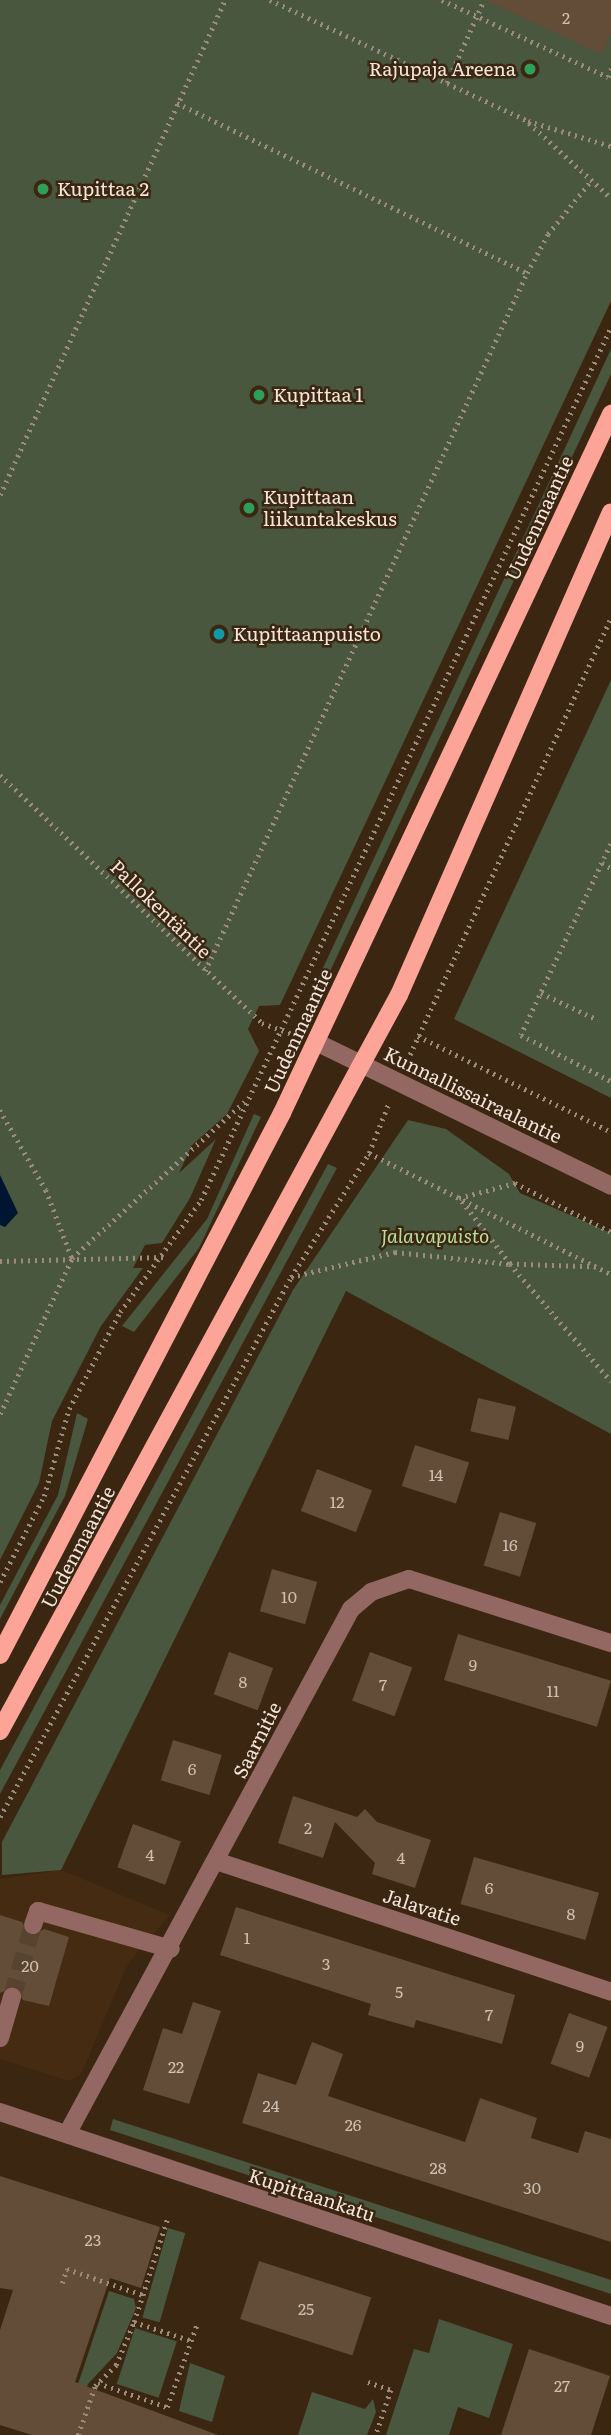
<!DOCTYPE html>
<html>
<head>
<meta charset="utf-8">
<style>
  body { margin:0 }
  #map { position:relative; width:611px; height:2435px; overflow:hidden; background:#3b2612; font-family:Literata,serif }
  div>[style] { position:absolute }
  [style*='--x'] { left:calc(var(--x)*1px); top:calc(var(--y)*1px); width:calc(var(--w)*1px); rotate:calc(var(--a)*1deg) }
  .built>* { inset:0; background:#452b11 }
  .green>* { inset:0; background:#48573e; transform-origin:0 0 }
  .water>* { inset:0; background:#001532 }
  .building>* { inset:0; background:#634c38; transform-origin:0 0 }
  .minor-tunnel>* { height:18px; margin-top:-9px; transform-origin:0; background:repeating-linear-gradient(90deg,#574330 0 18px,transparent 0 27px) }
  .path>* { height:4.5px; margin-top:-2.25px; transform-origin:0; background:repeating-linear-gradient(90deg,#9d8c7c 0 2px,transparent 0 7px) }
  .minor>* { height:18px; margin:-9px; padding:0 9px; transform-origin:9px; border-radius:9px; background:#936862 }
  .major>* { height:18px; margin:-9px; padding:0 9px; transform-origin:9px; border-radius:9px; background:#fca497 }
  .dots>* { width:19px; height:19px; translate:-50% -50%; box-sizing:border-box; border:4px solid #3b2612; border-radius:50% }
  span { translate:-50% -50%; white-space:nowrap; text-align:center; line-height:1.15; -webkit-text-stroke:5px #3b2612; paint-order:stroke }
  .number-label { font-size:16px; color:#cfbfb1 }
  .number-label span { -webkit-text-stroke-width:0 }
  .poi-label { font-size:19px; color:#f3e5d9 }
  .right { translate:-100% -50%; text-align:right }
  .left { translate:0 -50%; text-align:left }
  .street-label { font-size:19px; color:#f3e5d9 }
  .park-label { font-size:19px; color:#b8df9e; font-style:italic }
</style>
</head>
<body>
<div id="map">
  <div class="built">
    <div style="clip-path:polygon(61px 1870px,170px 1915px,128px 1963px,81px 2074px,69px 2081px,0 2059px,0 1879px)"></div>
  </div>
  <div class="green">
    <div style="clip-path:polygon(0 0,611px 0,611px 301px,280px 1005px,259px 1006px,248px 1029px,259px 1051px,227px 1114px,192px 1145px,179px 1173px,216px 1139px,190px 1198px,162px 1243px,145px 1245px,133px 1268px,143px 1268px,101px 1326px,52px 1421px,39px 1483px,0 1560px)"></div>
    <div style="clip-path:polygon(611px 349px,611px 374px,316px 1001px,309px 998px)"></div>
    <div style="clip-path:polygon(611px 680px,611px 1098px,454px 1019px)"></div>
    <div style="clip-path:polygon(254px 1114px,261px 1117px,199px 1248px,134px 1332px,122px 1326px,207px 1219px)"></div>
    <div style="clip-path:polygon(408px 1120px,446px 1129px,509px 1174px,520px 1193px,611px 1233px,611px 1434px,346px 1291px,61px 1870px,2px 1875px,2px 1842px,293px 1290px)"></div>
    <div style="clip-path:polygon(328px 1164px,337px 1168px,0 1794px,0 1770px)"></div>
    <div style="clip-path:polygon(77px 1413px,88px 1419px,65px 1496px,0 1619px,0 1605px,58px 1495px)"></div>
    <div style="clip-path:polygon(113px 2119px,611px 2280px,611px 2294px,110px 2130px)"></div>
    <div style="left:168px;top:2228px;width:18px;height:93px;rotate:16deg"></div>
    <div style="clip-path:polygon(109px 2291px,134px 2299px,136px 2308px,117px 2353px,88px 2384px,71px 2435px,61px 2435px)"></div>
    <div style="clip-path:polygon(439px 2319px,513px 2344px,489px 2418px,458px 2407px,449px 2435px,386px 2435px,414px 2349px,429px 2353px)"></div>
    <div style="left:135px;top:2328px;width:44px;height:59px;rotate:18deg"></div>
    <div style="clip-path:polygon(190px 2363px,225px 2376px,212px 2422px,179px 2411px)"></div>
    <div style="clip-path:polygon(312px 2392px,365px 2409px,373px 2399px,376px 2412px,367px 2435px,298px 2435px)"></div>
  </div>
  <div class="water">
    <div style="clip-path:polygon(0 1175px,18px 1213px,5px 1227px,0 1225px)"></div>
  </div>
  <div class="building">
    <div style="clip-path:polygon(485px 0,611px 0,611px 34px,602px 54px)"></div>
    <div style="left:478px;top:1398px;width:39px;height:34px;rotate:13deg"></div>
    <div style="left:415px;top:1445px;width:57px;height:43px;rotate:18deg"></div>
    <div style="left:317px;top:1469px;width:59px;height:45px;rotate:21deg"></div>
    <div style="left:500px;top:1512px;width:38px;height:56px;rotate:17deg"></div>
    <div style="left:272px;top:1569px;width:47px;height:44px;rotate:16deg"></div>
    <div style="left:458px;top:1634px;width:160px;height:48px;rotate:17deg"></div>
    <div style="left:229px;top:1652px;width:47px;height:45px;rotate:20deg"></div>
    <div style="left:370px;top:1652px;width:45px;height:52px;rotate:20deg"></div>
    <div style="left:173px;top:1740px;width:51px;height:42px;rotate:17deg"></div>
    <div style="clip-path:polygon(293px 1796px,357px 1817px,365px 1809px,377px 1822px,431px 1840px,415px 1888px,372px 1874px,375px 1863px,335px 1822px,323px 1858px,278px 1843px)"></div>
    <div style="left:133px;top:1824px;width:51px;height:46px;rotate:20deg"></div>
    <div style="left:474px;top:1857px;width:130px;height:49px;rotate:16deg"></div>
    <div style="clip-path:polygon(236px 1907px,515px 1995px,502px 2044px,416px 2020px,414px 2028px,368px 2015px,371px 2004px,220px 1955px)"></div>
    <div style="clip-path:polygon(0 1915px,22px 1922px,30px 1936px,44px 1929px,69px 1937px,49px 2006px,23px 2000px,15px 1986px,0 1993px)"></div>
    <div style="clip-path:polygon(193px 2002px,221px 2011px,189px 2104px,143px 2090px,163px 2028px,182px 2034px)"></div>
    <div style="left:569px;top:2013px;width:41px;height:54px;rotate:20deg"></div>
    <div style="clip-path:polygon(312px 2042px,343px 2054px,328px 2096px,465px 2142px,480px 2098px,537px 2118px,531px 2138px,578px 2153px,585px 2131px,611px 2139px,611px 2242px,242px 2123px,258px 2073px,296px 2085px)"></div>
    <div style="clip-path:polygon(0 2176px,160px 2227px,141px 2288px,110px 2278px,75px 2382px,218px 2435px,32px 2435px,0 2425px,0 2330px,13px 2290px,0 2288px)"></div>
    <div style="left:259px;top:2261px;width:118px;height:61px;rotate:18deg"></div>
    <div style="clip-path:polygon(529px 2349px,610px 2376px,591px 2435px,501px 2435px)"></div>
  </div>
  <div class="minor-tunnel">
    <div style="--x:12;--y:1997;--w:75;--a:-73.7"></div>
  </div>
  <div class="path">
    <div style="--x:270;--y:0;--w:285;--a:25.1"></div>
    <div style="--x:528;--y:121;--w:87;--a:16.8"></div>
    <div style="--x:442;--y:0;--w:183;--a:24.9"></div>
    <div style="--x:608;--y:77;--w:9;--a:-69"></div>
    <div style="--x:447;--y:83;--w:91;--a:-66"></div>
    <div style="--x:177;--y:103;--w:389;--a:25.9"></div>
    <div style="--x:529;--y:123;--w:111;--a:42.4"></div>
    <div style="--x:0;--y:495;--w:544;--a:-65.56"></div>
    <div style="--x:0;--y:775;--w:361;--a:43.4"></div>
    <div style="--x:262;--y:1023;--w:32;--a:20"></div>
    <div style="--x:611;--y:844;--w:211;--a:115.2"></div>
    <div style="--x:521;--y:1035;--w:101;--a:27.1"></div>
    <div style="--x:602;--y:863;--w:10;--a:29"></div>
    <div style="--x:205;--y:971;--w:769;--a:-65.24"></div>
    <div style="--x:527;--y:273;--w:44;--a:-61.7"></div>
    <div style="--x:548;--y:234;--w:67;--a:-51.1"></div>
    <div style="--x:541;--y:993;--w:63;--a:25.3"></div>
    <div style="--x:418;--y:1036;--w:216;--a:26.4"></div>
    <div style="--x:407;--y:1061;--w:489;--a:-65.3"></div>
    <div style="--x:0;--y:1110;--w:92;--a:60.1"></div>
    <div style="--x:46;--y:1190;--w:73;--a:69.1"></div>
    <div style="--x:369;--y:1153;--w:271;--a:26.6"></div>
    <div style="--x:0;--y:1261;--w:165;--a:-1.4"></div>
    <div style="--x:596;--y:1267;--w:86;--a:-178"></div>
    <div style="--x:510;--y:1264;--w:83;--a:-127.7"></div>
    <div style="--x:459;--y:1198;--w:58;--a:-15"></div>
    <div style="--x:515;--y:1183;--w:108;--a:27"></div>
    <div style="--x:291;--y:1277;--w:107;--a:-13.5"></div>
    <div style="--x:395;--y:1252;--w:116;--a:6"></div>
    <div style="--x:510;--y:1264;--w:155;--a:49.2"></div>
    <div style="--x:0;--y:1414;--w:172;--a:-65.2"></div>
    <div style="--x:72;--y:1258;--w:235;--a:-42.2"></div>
    <div style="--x:0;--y:1582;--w:97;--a:-62.9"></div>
    <div style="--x:44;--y:1496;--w:91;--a:-74"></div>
    <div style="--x:69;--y:1409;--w:110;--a:-62.3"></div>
    <div style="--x:120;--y:1312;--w:138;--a:-54.1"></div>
    <div style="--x:201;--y:1200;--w:964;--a:-64.84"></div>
    <div style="--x:0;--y:1817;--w:613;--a:-61.68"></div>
    <div style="--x:291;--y:1277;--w:146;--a:-57.8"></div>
    <div style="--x:369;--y:1153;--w:52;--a:-68.4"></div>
    <div style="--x:62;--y:2283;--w:15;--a:-70"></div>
    <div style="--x:67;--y:2269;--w:80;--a:18.9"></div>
    <div style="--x:134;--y:2322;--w:61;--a:18.1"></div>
    <div style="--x:368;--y:2382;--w:24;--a:19"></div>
    <div style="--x:391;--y:2390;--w:47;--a:108.4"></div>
    <div style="--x:98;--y:2383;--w:73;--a:19.2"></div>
    <div style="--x:167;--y:2407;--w:88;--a:-70.1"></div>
    <div style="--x:78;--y:2435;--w:52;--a:-70.9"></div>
    <div style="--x:95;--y:2386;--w:30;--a:-45"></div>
    <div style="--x:116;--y:2365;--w:47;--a:-67.3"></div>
    <div style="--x:134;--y:2322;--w:110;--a:-72.1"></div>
  </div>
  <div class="minor">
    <div style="--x:316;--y:1042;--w:328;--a:26"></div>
    <div style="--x:219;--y:1862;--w:413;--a:18.3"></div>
    <div style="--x:33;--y:1925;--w:15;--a:-70"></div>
    <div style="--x:38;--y:1911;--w:138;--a:15.9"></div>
    <div style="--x:0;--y:2038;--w:43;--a:-73.7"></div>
    <div style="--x:0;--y:2112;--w:644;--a:18.46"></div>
    <div style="--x:67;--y:2134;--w:597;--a:-61.59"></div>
    <div style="--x:351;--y:1609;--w:26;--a:-40"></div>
    <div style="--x:371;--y:1592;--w:40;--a:-18.9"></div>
    <div style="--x:409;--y:1579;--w:212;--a:17.6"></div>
  </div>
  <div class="major">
    <div style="--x:0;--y:1655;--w:611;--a:-62.51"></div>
    <div style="--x:282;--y:1113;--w:773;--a:-64.79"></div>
    <div style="--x:0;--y:1731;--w:837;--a:-61.54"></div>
    <div style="--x:399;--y:995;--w:527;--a:-66.3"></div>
  </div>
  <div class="dots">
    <div style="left:530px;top:69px;background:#2e9e5b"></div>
    <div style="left:43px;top:189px;background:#2e9e5b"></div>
    <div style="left:259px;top:395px;background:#2e9e5b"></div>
    <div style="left:249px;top:508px;background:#2e9e5b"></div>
    <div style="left:219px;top:634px;background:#0f9aa8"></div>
  </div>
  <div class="number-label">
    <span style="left:566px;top:17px">2</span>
    <span style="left:436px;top:1474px">14</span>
    <span style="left:337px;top:1501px">12</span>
    <span style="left:510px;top:1544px">16</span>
    <span style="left:289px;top:1596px">10</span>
    <span style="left:473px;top:1664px">9</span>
    <span style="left:243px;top:1681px">8</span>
    <span style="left:383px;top:1684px">7</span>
    <span style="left:553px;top:1690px">11</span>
    <span style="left:192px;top:1768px">6</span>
    <span style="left:308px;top:1827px">2</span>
    <span style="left:150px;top:1854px">4</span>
    <span style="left:401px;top:1857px">4</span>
    <span style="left:489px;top:1887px">6</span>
    <span style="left:571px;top:1913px">8</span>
    <span style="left:247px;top:1937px">1</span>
    <span style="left:326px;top:1963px">3</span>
    <span style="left:30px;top:1965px">20</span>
    <span style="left:399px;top:1991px">5</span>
    <span style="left:489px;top:2014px">7</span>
    <span style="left:580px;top:2045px">9</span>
    <span style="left:176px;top:2066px">22</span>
    <span style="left:271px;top:2105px">24</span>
    <span style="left:353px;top:2124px">26</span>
    <span style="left:438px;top:2167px">28</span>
    <span style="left:532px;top:2187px">30</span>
    <span style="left:93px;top:2239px">23</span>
    <span style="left:306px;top:2308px">25</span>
    <span style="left:562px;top:2385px">27</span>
  </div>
  <div class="poi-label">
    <span class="right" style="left:516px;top:69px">Rajupaja Areena</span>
    <span class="left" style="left:57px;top:189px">Kupittaa 2</span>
    <span class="left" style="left:273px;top:395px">Kupittaa 1</span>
    <span class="left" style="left:263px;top:508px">Kupittaan<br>liikuntakeskus</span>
    <span class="left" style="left:233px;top:634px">Kupittaanpuisto</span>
  </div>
  <div class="street-label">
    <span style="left:539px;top:518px;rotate:-65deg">Uudenmaantie</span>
    <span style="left:161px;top:909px;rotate:44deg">Pallokentäntie</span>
    <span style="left:298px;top:1031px;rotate:-65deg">Uudenmaantie</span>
    <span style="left:473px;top:1095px;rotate:26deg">Kunnallissairaalantie</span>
    <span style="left:78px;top:1547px;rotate:-62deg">Uudenmaantie</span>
    <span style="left:257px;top:1740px;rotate:-63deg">Saarnitie</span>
    <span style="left:422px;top:1907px;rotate:18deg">Jalavatie</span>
    <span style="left:312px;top:2195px;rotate:18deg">Kupittaankatu</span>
  </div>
  <div class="park-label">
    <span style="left:435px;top:1236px">Jalavapuisto</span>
  </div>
</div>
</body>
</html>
